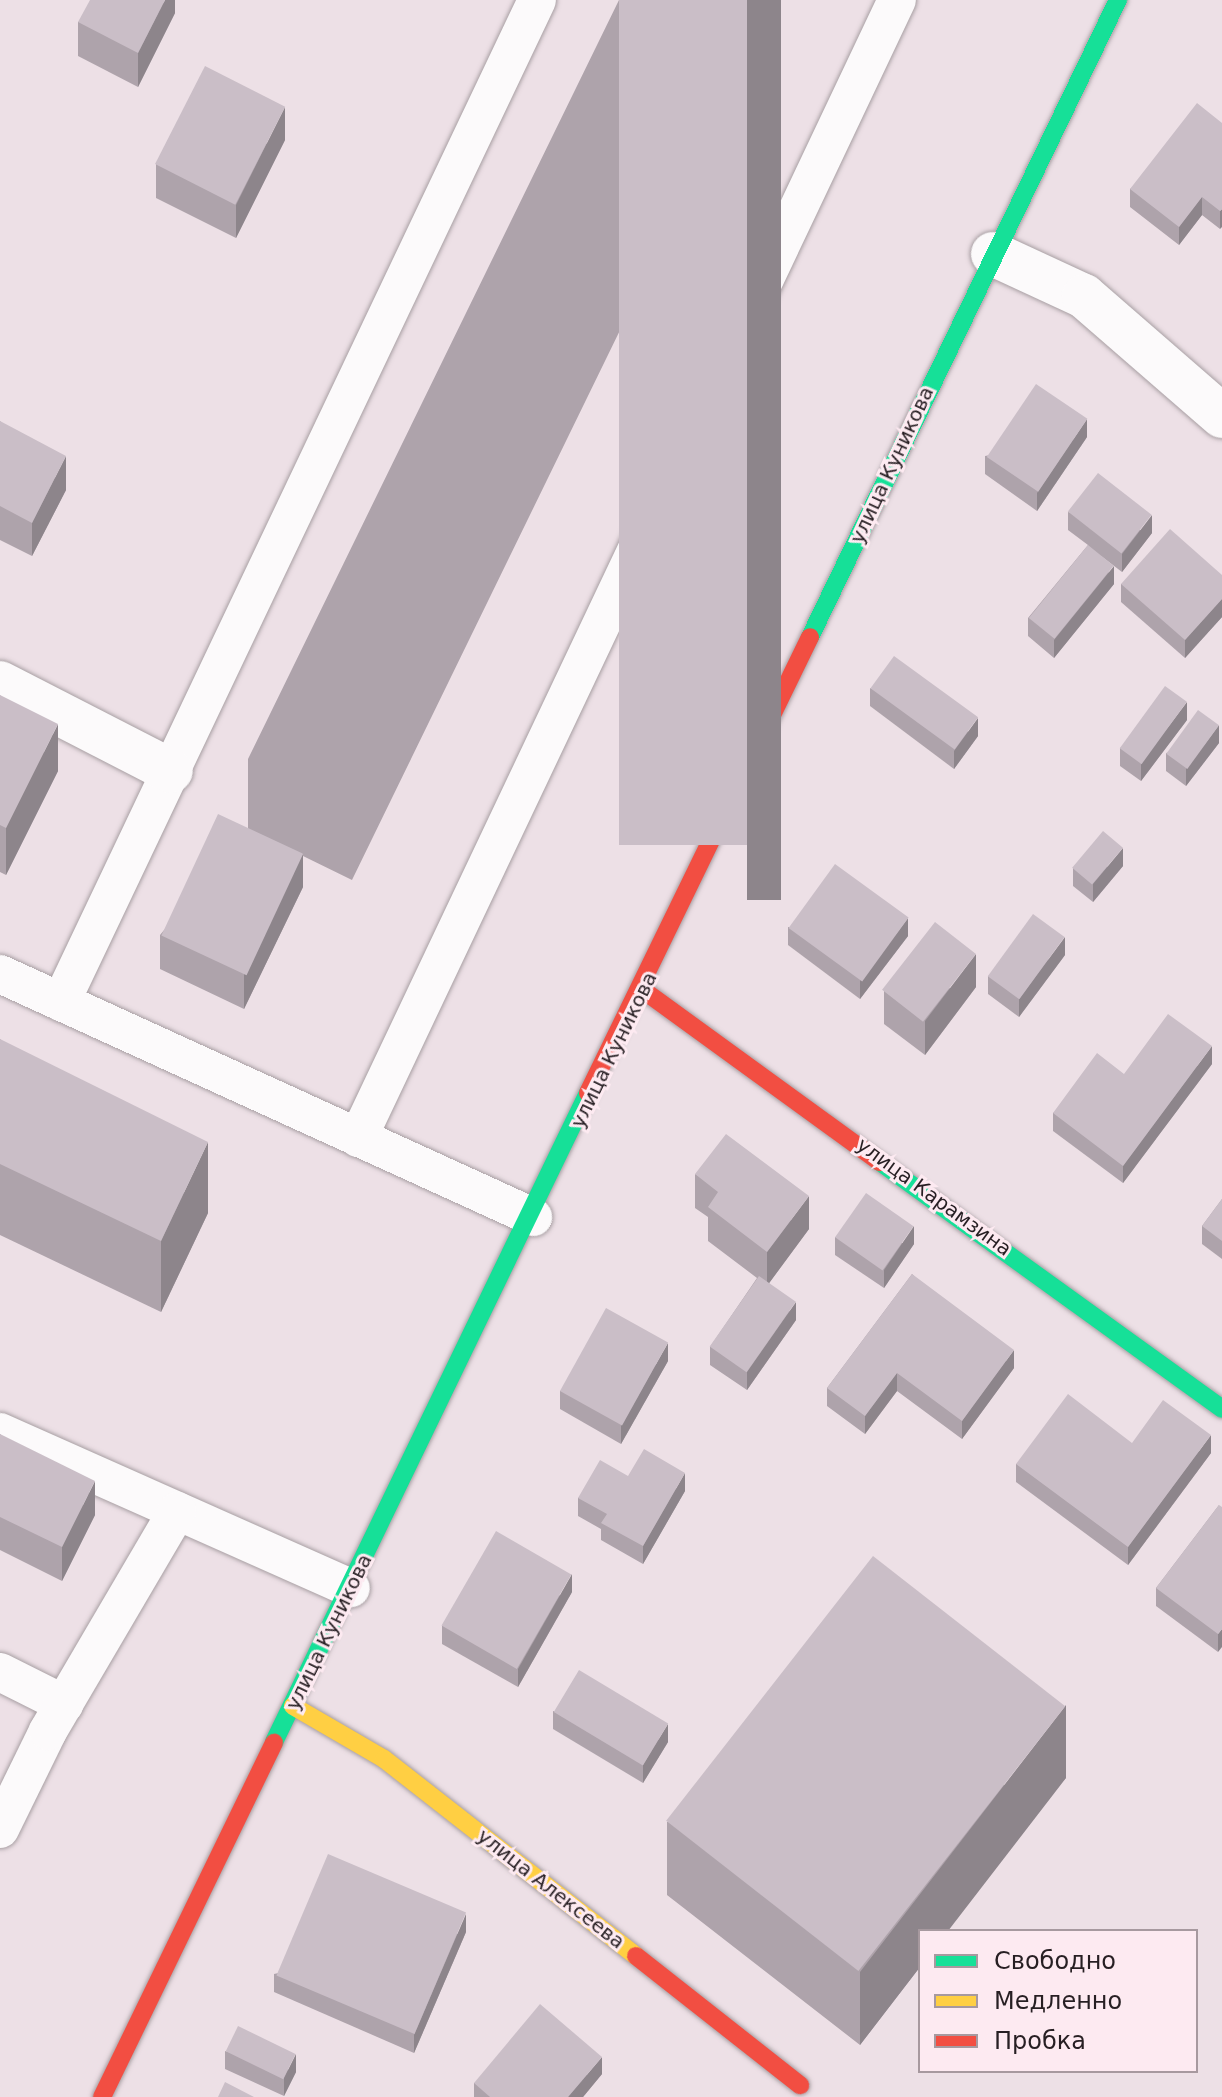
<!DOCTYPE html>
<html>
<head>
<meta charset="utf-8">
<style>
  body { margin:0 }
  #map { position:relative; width:1222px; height:2097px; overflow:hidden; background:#ede0e6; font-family:"DejaVu Sans",sans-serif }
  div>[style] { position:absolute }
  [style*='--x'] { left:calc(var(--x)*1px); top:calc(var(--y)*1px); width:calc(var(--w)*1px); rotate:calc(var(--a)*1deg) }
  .roads { filter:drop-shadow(0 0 2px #a89fa3) drop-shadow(0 0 2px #a89fa3) }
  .lane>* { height:38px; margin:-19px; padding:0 19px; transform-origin:19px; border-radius:19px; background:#fcfafb }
  .street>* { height:44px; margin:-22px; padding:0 22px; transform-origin:22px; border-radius:22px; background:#fcfafb }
  .fast>* { height:18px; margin:-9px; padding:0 9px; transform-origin:9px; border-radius:9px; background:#16e098 }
  .slow>* { height:18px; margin:-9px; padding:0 9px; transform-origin:9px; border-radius:9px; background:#ffcf43 }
  .jam>* { height:18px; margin:-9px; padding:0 9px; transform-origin:9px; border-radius:9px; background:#f24e42 }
  .wall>* { inset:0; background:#aea3ab }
  .shaded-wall>* { inset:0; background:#8d858b; transform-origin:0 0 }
  .building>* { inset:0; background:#cabec7; transform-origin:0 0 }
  span { translate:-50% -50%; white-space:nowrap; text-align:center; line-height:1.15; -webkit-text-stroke:6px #fdeaf1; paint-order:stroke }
  .street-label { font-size:20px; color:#271f23 }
  .legend { position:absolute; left:918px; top:1929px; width:280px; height:144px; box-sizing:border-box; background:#fdeaf1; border:2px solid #a7999f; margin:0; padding:10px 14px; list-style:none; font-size:24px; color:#271f23 }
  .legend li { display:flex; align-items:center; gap:16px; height:40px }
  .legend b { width:40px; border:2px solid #a7999f }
</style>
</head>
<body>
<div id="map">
  <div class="roads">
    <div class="lane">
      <div style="--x:0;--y:974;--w:586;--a:24.51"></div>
      <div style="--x:61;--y:1002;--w:1109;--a:-64.59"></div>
      <div style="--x:358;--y:1138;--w:1259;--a:-64.66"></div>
      <div style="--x:0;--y:1432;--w:384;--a:24"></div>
      <div style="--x:0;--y:1672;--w:72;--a:26.6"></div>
      <div style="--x:0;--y:1829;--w:109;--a:-63.9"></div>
      <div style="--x:48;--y:1731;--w:255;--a:-59.6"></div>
    </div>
    <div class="street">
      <div style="--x:993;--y:254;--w:100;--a:24.8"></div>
      <div style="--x:1084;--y:296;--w:183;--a:41"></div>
      <div style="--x:0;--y:683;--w:192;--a:27.2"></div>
    </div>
    <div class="fast">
      <div style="--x:810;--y:637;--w:708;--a:-64.2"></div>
      <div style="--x:880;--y:1162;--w:422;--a:35.8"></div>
      <div style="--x:274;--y:1742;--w:721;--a:-64.18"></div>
    </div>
    <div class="slow">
      <div style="--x:293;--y:1706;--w:105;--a:30.2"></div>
      <div style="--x:384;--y:1759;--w:320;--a:38"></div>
    </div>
    <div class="jam">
      <div style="--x:643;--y:990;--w:293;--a:36"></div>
      <div style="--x:588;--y:1093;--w:507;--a:-64.04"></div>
      <div style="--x:636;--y:1956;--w:209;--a:38.2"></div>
      <div style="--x:102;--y:2097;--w:394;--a:-64.1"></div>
    </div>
  </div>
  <div class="wall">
    <div style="clip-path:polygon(175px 0,175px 13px,138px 87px,78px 56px,78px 22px)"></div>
    <div style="clip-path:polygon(619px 0,781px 0,352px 880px,303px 856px,303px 887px,244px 1009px,160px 969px,160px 935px,248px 828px,248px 759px)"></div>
    <div style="clip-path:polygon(1222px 123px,1220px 229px,1202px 215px,1179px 245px,1130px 207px,1130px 189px)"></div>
    <div style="clip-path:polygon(285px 140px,236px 238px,156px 198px,156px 164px)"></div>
    <div style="clip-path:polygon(0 421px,66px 490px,32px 556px,0 540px)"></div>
    <div style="clip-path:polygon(1087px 437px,1037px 511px,985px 474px,985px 456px)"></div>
    <div style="clip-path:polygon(1068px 512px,1152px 533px,1122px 572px,1101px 556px,1114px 584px,1054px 658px,1028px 636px,1028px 618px,1088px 545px,1068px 530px)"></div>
    <div style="clip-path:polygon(1222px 575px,1222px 617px,1185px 658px,1121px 602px,1121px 584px)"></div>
    <div style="clip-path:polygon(870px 688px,978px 736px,954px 769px,870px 706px)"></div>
    <div style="clip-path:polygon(0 695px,58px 771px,6px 875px,0 872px)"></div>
    <div style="clip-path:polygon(1187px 720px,1141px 781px,1120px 766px,1120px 748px)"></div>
    <div style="clip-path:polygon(1219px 743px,1186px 786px,1166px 771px,1166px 753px)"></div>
    <div style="clip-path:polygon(1123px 866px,1093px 902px,1073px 886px,1073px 868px)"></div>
    <div style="clip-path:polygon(788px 927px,908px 936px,860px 999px,788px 945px)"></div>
    <div style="clip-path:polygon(1065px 955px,1019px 1017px,988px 994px,988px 976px)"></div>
    <div style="clip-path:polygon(976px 987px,925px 1055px,884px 1024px,884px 991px)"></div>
    <div style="clip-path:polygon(0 1039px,208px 1213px,161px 1312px,0 1235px)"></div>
    <div style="clip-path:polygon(1212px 1064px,1123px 1183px,1053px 1131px,1053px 1113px,1124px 1074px)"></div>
    <div style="clip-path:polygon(695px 1174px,809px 1229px,769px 1283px,796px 1320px,747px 1390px,710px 1365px,710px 1347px,757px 1278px,708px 1241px,708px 1217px,695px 1208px)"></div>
    <div style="clip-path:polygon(1222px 1199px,1222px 1259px,1202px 1244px,1202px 1226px)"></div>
    <div style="clip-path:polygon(835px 1237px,914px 1244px,884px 1288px,835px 1255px)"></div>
    <div style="clip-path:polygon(912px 1274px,1014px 1368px,962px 1439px,897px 1391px,865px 1434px,827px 1406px,827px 1388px)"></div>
    <div style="clip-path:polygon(668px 1361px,621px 1444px,560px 1409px,560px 1391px)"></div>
    <div style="clip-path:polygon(0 1434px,95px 1515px,62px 1581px,0 1550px)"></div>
    <div style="clip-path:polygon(1132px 1443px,1211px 1453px,1128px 1565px,1016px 1482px,1016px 1464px)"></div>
    <div style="clip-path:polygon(628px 1476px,685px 1491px,643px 1564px,601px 1540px,601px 1529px,578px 1516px,578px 1498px)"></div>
    <div style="clip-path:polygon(1219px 1505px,1218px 1652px,1156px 1606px,1156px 1588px)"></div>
    <div style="clip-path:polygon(572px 1592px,518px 1687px,442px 1644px,442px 1626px)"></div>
    <div style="clip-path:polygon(553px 1711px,668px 1742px,643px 1783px,553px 1729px)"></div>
    <div style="clip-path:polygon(1066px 1778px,920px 1931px,920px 1967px,860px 2045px,667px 1895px,667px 1822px)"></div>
    <div style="clip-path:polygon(466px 1932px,414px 2053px,274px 1992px,274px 1974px)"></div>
    <div style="clip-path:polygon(225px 2051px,296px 2072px,284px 2096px,225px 2069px)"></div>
    <div style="clip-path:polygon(602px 2074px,583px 2097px,474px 2097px,474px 2083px)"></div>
  </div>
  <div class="shaded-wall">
    <div style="clip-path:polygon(165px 0,175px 0,175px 13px,138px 87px,138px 53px)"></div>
    <div style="left:747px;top:0;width:34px;height:900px"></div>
    <div style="clip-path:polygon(285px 107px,285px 140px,236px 238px,236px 205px)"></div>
    <div style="clip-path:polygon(1202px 197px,1202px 215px,1179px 245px,1179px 227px)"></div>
    <div style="clip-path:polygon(1222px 209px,1222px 227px,1220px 229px,1220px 211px)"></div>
    <div style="clip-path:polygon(1087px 419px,1087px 437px,1037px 511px,1037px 493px)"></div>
    <div style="clip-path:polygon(66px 456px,66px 490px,32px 556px,32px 523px)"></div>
    <div style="clip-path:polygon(1152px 515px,1152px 533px,1122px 572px,1122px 554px)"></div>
    <div style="clip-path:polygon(1114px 566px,1114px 584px,1054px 658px,1054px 640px)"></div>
    <div style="clip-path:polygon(1222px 599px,1222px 617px,1185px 658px,1185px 640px)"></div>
    <div style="clip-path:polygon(1187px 702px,1187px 720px,1141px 781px,1141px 763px)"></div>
    <div style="clip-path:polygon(978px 718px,978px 736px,954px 769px,954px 751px)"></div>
    <div style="clip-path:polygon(58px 724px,58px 771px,6px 875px,6px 828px)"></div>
    <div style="clip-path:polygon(1219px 725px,1219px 743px,1186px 786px,1186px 769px)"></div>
    <div style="clip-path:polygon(1123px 848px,1123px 866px,1093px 902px,1093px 884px)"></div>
    <div style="clip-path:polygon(303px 853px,303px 887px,244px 1009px,244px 975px)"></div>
    <div style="clip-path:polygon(908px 918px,908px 936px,860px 999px,860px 981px)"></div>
    <div style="clip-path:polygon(1065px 937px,1065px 955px,1019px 1017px,1019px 999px)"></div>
    <div style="clip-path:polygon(976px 954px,976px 987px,925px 1055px,925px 1021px)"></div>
    <div style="clip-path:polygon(1212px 1046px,1212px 1064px,1123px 1183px,1123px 1166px)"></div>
    <div style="clip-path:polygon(208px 1142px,208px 1213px,161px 1312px,161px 1241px)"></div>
    <div style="clip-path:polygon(809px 1196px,809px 1229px,767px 1286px,767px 1252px)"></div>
    <div style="clip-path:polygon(914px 1226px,914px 1244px,884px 1288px,884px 1270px)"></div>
    <div style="clip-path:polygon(796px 1302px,796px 1320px,747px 1390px,747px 1372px)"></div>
    <div style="clip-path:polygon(668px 1343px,668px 1361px,621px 1444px,621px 1426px)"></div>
    <div style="clip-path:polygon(1014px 1350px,1014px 1368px,962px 1439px,962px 1421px)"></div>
    <div style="clip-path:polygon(897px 1373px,897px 1391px,865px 1434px,865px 1416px)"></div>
    <div style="clip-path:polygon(1211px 1435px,1211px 1453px,1128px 1565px,1128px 1547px)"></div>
    <div style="clip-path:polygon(685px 1473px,685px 1491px,643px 1564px,643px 1546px)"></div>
    <div style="clip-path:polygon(95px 1481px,95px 1515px,62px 1581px,62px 1547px)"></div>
    <div style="clip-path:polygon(572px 1574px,572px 1592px,518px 1687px,518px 1669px)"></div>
    <div style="clip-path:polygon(1222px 1629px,1222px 1647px,1218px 1652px,1218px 1634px)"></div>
    <div style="clip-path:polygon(1066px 1705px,1066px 1778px,948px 1931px,920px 1931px,920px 1967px,860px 2045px,860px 1972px)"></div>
    <div style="clip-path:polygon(668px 1724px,668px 1742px,643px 1783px,643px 1765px)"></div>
    <div style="clip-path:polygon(466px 1914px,466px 1932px,414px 2053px,414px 2035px)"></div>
    <div style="clip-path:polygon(296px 2054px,296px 2072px,284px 2096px,284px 2078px)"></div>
    <div style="clip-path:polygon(602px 2057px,602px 2074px,583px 2097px,568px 2097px)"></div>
  </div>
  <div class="building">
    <div style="clip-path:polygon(90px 0,165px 0,138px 53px,78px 22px)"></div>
    <div style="left:619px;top:0;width:128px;height:845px"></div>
    <div style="left:205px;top:66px;width:90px;height:110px;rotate:27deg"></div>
    <div style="clip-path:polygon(1197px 103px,1222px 123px,1222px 209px,1220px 211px,1202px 197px,1179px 227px,1130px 189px)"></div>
    <div style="left:1036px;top:384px;width:62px;height:88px;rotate:34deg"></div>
    <div style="clip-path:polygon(0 421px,66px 456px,32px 523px,0 506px)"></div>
    <div style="left:1098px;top:473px;width:68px;height:49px;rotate:38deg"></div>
    <div style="clip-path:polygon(1170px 529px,1222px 575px,1222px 599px,1185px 640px,1121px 584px)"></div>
    <div style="left:1088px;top:545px;width:33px;height:94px;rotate:39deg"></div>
    <div style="left:894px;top:656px;width:104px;height:40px;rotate:36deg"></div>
    <div style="left:1165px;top:686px;width:27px;height:77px;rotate:36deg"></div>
    <div style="clip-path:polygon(0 695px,58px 724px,6px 828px,0 825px)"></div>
    <div style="left:1198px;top:710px;width:26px;height:54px;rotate:36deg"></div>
    <div style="left:218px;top:814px;width:94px;height:134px;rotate:25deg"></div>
    <div style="left:1103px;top:831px;width:26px;height:48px;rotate:40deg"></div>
    <div style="left:835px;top:864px;width:91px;height:79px;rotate:36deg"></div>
    <div style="left:1033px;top:914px;width:39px;height:77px;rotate:36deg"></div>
    <div style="left:935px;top:922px;width:52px;height:86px;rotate:38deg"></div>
    <div style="clip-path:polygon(1168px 1014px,1212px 1046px,1123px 1166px,1053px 1113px,1097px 1053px,1124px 1074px)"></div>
    <div style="clip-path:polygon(0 1039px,208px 1142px,161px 1241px,0 1164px)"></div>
    <div style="clip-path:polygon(726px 1134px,809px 1196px,767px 1252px,708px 1207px,718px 1192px,695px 1174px)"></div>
    <div style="left:866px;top:1193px;width:58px;height:54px;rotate:35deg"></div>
    <div style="clip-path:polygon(1222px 1199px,1222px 1241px,1202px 1226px)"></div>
    <div style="clip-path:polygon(912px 1274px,1014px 1350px,962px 1421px,897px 1373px,865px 1416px,827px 1388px)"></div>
    <div style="left:759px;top:1276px;width:45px;height:86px;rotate:35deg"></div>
    <div style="left:606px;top:1308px;width:71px;height:95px;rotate:29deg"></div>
    <div style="clip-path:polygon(1068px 1394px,1132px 1443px,1163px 1400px,1211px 1435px,1128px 1547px,1016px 1464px)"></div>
    <div style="clip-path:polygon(0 1434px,95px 1481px,62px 1547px,0 1517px)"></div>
    <div style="clip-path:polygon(644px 1449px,685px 1473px,643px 1546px,601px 1523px,607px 1514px,578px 1498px,600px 1460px,628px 1476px)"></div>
    <div style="clip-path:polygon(1219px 1505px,1222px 1507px,1222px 1629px,1218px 1634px,1156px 1588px)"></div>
    <div style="left:496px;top:1531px;width:87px;height:109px;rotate:30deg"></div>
    <div style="left:873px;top:1556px;width:244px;height:336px;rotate:38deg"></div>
    <div style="left:579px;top:1670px;width:104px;height:49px;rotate:31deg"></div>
    <div style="left:328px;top:1854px;width:150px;height:132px;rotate:23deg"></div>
    <div style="clip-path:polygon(540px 2004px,602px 2057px,568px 2097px,490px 2097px,474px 2083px)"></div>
    <div style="left:238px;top:2026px;width:64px;height:28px;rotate:26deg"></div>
    <div style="clip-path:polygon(225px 2082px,254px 2097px,218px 2097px)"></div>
  </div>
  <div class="street-label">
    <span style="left:892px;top:465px;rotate:-65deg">улица Куникова</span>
    <span style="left:614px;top:1050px;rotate:-64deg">улица Куникова</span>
    <span style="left:934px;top:1197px;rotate:36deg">улица Карамзина</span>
    <span style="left:329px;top:1632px;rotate:-64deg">улица Куникова</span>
    <span style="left:551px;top:1889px;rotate:38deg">улица Алексеева</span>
  </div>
  <ul class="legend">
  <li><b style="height:10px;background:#16e098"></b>Свободно</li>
  <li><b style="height:10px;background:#ffcf43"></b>Медленно</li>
  <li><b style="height:10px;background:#f24e42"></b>Пробка</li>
  </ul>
</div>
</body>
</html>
